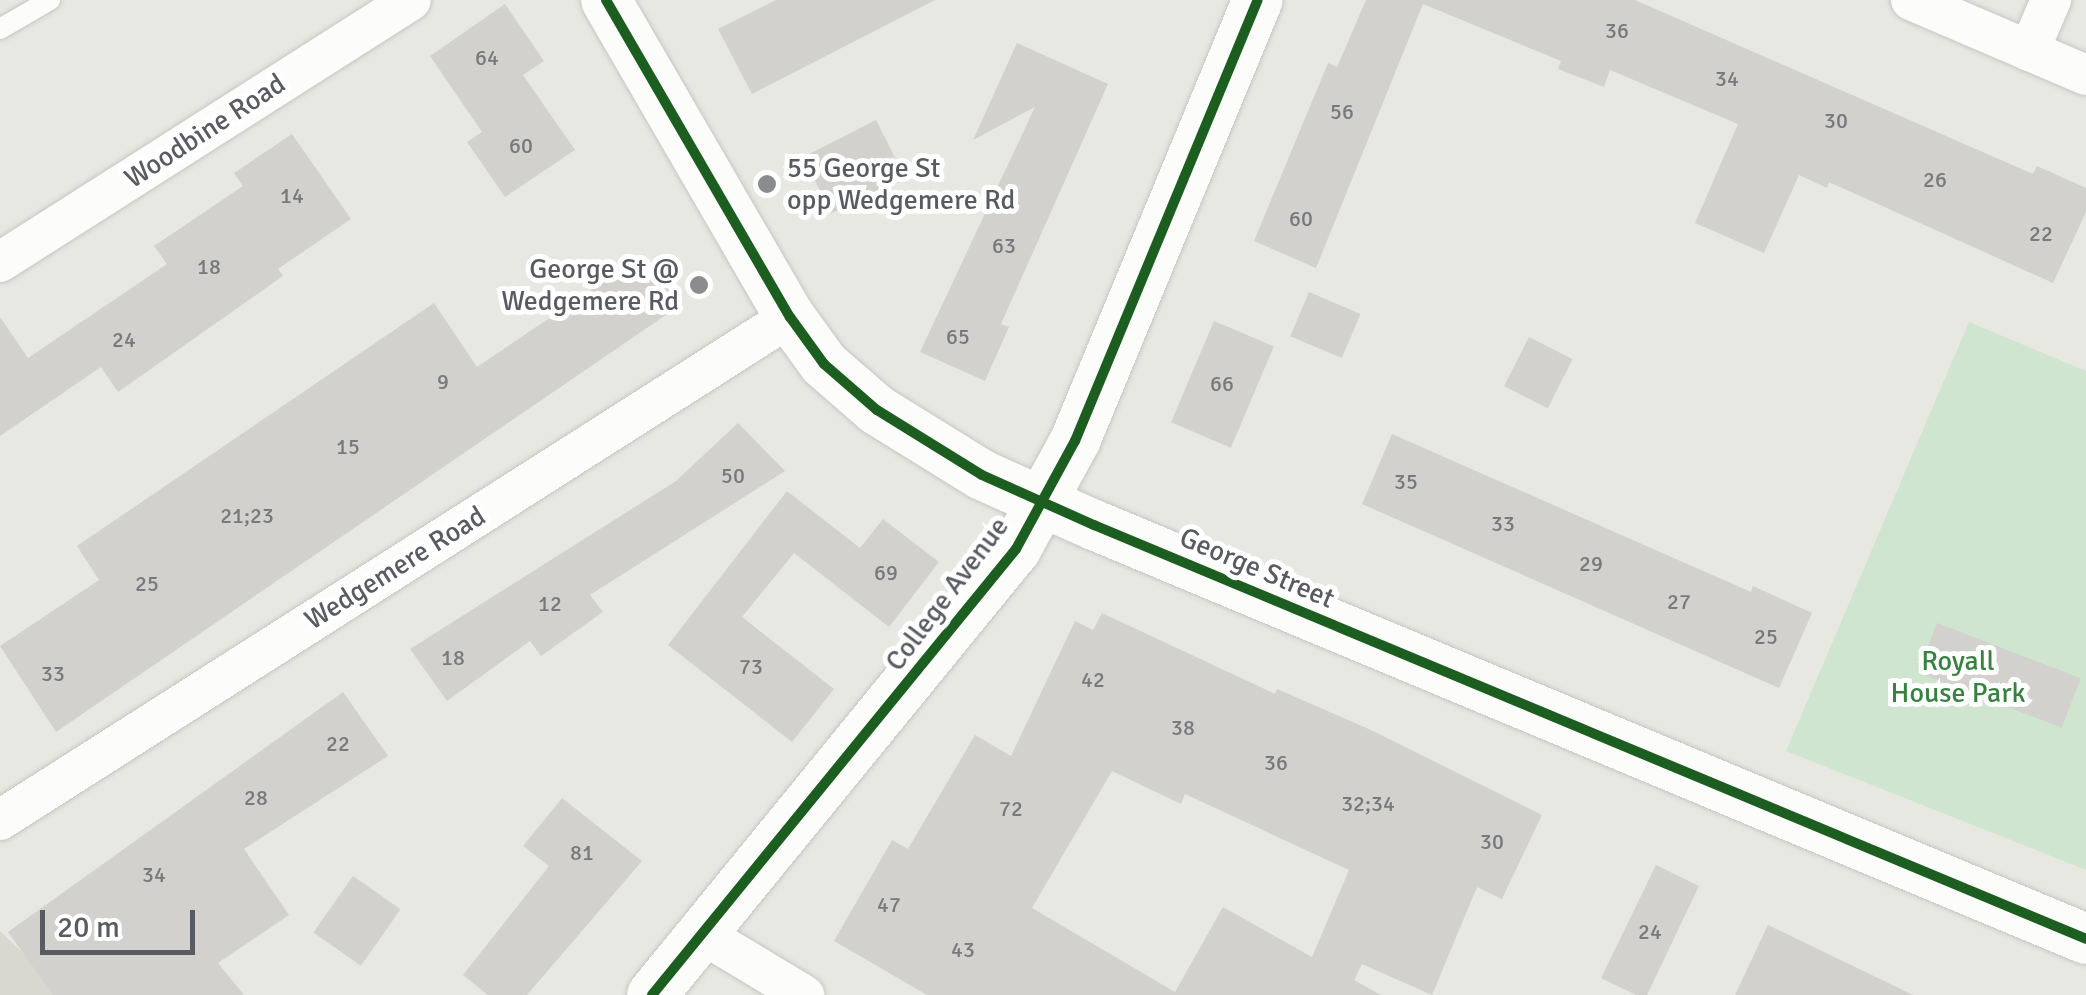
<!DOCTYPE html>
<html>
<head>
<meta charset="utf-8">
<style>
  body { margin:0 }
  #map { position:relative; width:2086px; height:995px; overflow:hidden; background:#e8e8e2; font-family:Signika,sans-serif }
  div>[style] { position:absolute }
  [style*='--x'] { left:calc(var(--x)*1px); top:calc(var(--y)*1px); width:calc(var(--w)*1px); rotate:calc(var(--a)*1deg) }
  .education>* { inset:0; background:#d9d8d0 }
  .green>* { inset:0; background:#d0e5cf }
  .building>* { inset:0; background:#d2d1cd; transform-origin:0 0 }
  .roads { filter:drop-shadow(0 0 2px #c5c6c4) drop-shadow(0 0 2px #c5c6c4) }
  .service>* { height:20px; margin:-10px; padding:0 10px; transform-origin:10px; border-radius:10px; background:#fcfcfb }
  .minor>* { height:40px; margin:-20px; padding:0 20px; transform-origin:20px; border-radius:20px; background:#fcfcfb }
  .tertiary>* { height:50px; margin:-25px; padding:0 25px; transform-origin:25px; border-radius:25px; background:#fcfcfb }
  .cycleway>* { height:10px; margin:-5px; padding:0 5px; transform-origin:5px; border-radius:5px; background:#1b5e20 }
  .dots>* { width:28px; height:28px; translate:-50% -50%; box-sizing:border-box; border:5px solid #fff; border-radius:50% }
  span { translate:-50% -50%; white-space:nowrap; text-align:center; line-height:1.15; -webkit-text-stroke:10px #fff; paint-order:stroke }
  .number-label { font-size:22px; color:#77797c }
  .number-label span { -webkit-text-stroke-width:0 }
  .street-label { font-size:28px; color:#585b60 }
  .poi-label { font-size:28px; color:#585b60 }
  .left { translate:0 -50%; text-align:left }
  .right { translate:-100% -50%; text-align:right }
  .park-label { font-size:28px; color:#368240 }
  .scale { position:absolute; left:40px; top:910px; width:155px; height:45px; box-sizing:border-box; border:5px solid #585b60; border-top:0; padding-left:12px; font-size:30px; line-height:35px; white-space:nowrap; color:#585b60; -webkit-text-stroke:8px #fff; paint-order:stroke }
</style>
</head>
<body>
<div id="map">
  <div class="education">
    <div style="clip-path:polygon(0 931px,67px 995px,0 995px)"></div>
  </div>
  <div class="green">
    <div style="clip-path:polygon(1969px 322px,2086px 371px,2086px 870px,1786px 751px)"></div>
  </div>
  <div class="building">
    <div style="clip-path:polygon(776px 0,935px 0,752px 94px,718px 29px)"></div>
    <div style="clip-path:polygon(1366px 0,1635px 0,2033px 174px,2037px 166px,2086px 188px,2086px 212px,2053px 283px,1829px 182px,1827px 188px,1799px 175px,1764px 253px,1695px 223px,1738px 124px,1610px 70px,1604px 87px,1558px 69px,1561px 61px,1423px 4px,1316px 268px,1254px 241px,1328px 63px,1337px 67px)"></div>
    <div style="clip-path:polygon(505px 4px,544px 61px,523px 75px,575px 150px,505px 197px,467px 142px,482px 132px,430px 56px)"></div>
    <div style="clip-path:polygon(1017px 43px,1108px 84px,1001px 324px,1009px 327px,985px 381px,920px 352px,1035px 107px,973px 140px)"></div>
    <div style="left:876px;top:120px;width:63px;height:82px;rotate:63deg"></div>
    <div style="clip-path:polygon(292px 134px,351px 219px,278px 269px,283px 276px,118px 392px,101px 367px,0 436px,0 317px,28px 358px,167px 264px,154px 246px,243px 186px,234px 173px)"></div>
    <div style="clip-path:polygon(644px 254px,679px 306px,56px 732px,0 646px,99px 580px,77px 546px,434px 303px,477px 367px)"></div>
    <div style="left:1309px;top:292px;width:56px;height:48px;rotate:23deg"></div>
    <div style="left:1214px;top:321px;width:65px;height:110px;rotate:23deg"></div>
    <div style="left:1529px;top:337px;width:49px;height:55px;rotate:27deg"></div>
    <div style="clip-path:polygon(738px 423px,785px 471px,590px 595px,603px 612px,541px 656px,530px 641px,447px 701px,410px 649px,676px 481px)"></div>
    <div style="clip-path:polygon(1392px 434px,1751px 592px,1753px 586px,1812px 613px,1779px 688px,1362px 504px)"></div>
    <div style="clip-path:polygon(787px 491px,860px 548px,883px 519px,939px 562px,889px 627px,794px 553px,742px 617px,834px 689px,792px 742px,668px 645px)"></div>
    <div style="clip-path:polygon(evenodd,1102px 613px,1275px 694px,1277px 689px,1371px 730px,1542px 815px,1502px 899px,1477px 887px,1432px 995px,1362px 964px,1354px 980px,1381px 995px,927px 995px,834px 941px,892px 840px,908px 849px,975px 735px,1011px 756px,1075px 621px,1093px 630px,1102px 613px,1112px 771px,1181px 804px,1185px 794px,1349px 870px,1312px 957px,1223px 907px,1175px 992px,1032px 908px,1112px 771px)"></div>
    <div style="left:1937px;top:623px;width:154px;height:53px;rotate:21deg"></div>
    <div style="clip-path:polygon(343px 692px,388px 756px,244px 849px,289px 915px,218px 963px,244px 995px,53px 995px,8px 932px)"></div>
    <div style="clip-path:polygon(562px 798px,642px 861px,527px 995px,488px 995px,463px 975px,549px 866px,523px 846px)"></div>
    <div style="clip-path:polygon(1656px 865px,1699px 886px,1647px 995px,1636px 995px,1601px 978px)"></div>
    <div style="left:353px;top:876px;width:58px;height:69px;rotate:35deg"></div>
    <div style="clip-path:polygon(1768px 925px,1913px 995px,1735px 995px)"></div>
  </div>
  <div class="roads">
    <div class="service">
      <div style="--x:0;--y:29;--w:58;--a:-30.1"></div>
    </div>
    <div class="minor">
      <div style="--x:1911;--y:0;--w:190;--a:23.2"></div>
      <div style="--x:2029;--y:51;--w:56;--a:-66.7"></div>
      <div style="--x:0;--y:262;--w:487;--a:-32.5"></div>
      <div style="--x:0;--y:820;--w:937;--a:-32.49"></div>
      <div style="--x:704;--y:935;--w:117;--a:31"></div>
    </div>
    <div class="tertiary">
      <div style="--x:606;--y:0;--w:367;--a:59.9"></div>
      <div style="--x:790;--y:317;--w:58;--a:54.1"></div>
      <div style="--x:824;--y:364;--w:70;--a:41"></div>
      <div style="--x:877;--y:410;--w:123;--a:31.8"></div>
      <div style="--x:982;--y:475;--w:123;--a:24.1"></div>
      <div style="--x:1094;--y:525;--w:1075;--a:22.65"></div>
      <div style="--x:652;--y:995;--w:576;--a:-50.78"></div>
      <div style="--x:1016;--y:549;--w:123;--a:-61.4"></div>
      <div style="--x:1075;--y:441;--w:477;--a:-67.5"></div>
    </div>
  </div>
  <div class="cycleway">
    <div style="--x:606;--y:0;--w:367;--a:59.9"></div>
    <div style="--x:790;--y:317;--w:58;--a:54.1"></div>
    <div style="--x:824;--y:364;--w:70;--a:41"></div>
    <div style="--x:877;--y:410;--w:123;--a:31.8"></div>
    <div style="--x:982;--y:475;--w:123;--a:24.1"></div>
    <div style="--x:1094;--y:525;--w:1075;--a:22.65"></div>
    <div style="--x:652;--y:995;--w:576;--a:-50.78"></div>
    <div style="--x:1016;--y:549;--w:123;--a:-61.4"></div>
    <div style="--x:1075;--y:441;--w:477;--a:-67.5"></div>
  </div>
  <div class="dots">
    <div style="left:767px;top:184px;background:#8a8c8e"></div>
    <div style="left:699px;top:285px;background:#8a8c8e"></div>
  </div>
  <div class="number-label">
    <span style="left:1617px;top:31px">36</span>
    <span style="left:487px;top:58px">64</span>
    <span style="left:1727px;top:79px">34</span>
    <span style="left:1342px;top:112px">56</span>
    <span style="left:1836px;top:121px">30</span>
    <span style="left:521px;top:146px">60</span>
    <span style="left:1935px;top:180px">26</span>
    <span style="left:292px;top:196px">14</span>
    <span style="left:1301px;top:219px">60</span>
    <span style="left:2041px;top:234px">22</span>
    <span style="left:1004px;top:246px">63</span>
    <span style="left:209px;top:267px">18</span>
    <span style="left:958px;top:337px">65</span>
    <span style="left:124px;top:340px">24</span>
    <span style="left:443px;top:382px">9</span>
    <span style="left:1222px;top:384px">66</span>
    <span style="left:348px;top:447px">15</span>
    <span style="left:733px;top:476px">50</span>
    <span style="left:1406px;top:482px">35</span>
    <span style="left:247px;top:516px">21;23</span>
    <span style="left:1503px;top:524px">33</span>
    <span style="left:1591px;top:564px">29</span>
    <span style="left:886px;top:573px">69</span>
    <span style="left:147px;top:584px">25</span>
    <span style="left:1679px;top:602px">27</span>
    <span style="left:550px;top:604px">12</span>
    <span style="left:1766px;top:637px">25</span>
    <span style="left:453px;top:658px">18</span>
    <span style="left:751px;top:667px">73</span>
    <span style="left:53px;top:674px">33</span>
    <span style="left:1093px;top:680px">42</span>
    <span style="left:1183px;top:728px">38</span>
    <span style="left:338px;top:744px">22</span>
    <span style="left:1276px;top:763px">36</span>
    <span style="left:256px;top:798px">28</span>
    <span style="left:1368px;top:804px">32;34</span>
    <span style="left:1011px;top:809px">72</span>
    <span style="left:1492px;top:842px">30</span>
    <span style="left:582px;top:853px">81</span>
    <span style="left:154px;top:875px">34</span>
    <span style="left:889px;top:905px">47</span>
    <span style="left:1650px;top:932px">24</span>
    <span style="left:963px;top:950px">43</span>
  </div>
  <div class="street-label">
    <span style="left:205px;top:131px;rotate:-33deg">Woodbine Road</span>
    <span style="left:395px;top:568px;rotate:-32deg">Wedgemere Road</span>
    <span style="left:1257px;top:568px;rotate:23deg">George Street</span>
    <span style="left:947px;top:594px;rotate:-53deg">College Avenue</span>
  </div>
  <div class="poi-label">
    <span class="left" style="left:787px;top:184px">55 George St<br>opp Wedgemere Rd</span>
    <span class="right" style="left:679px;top:285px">George St @<br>Wedgemere Rd</span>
  </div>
  <div class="park-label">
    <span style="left:1958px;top:677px">Royall<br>House Park</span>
  </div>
  <div class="scale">20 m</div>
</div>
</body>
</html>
